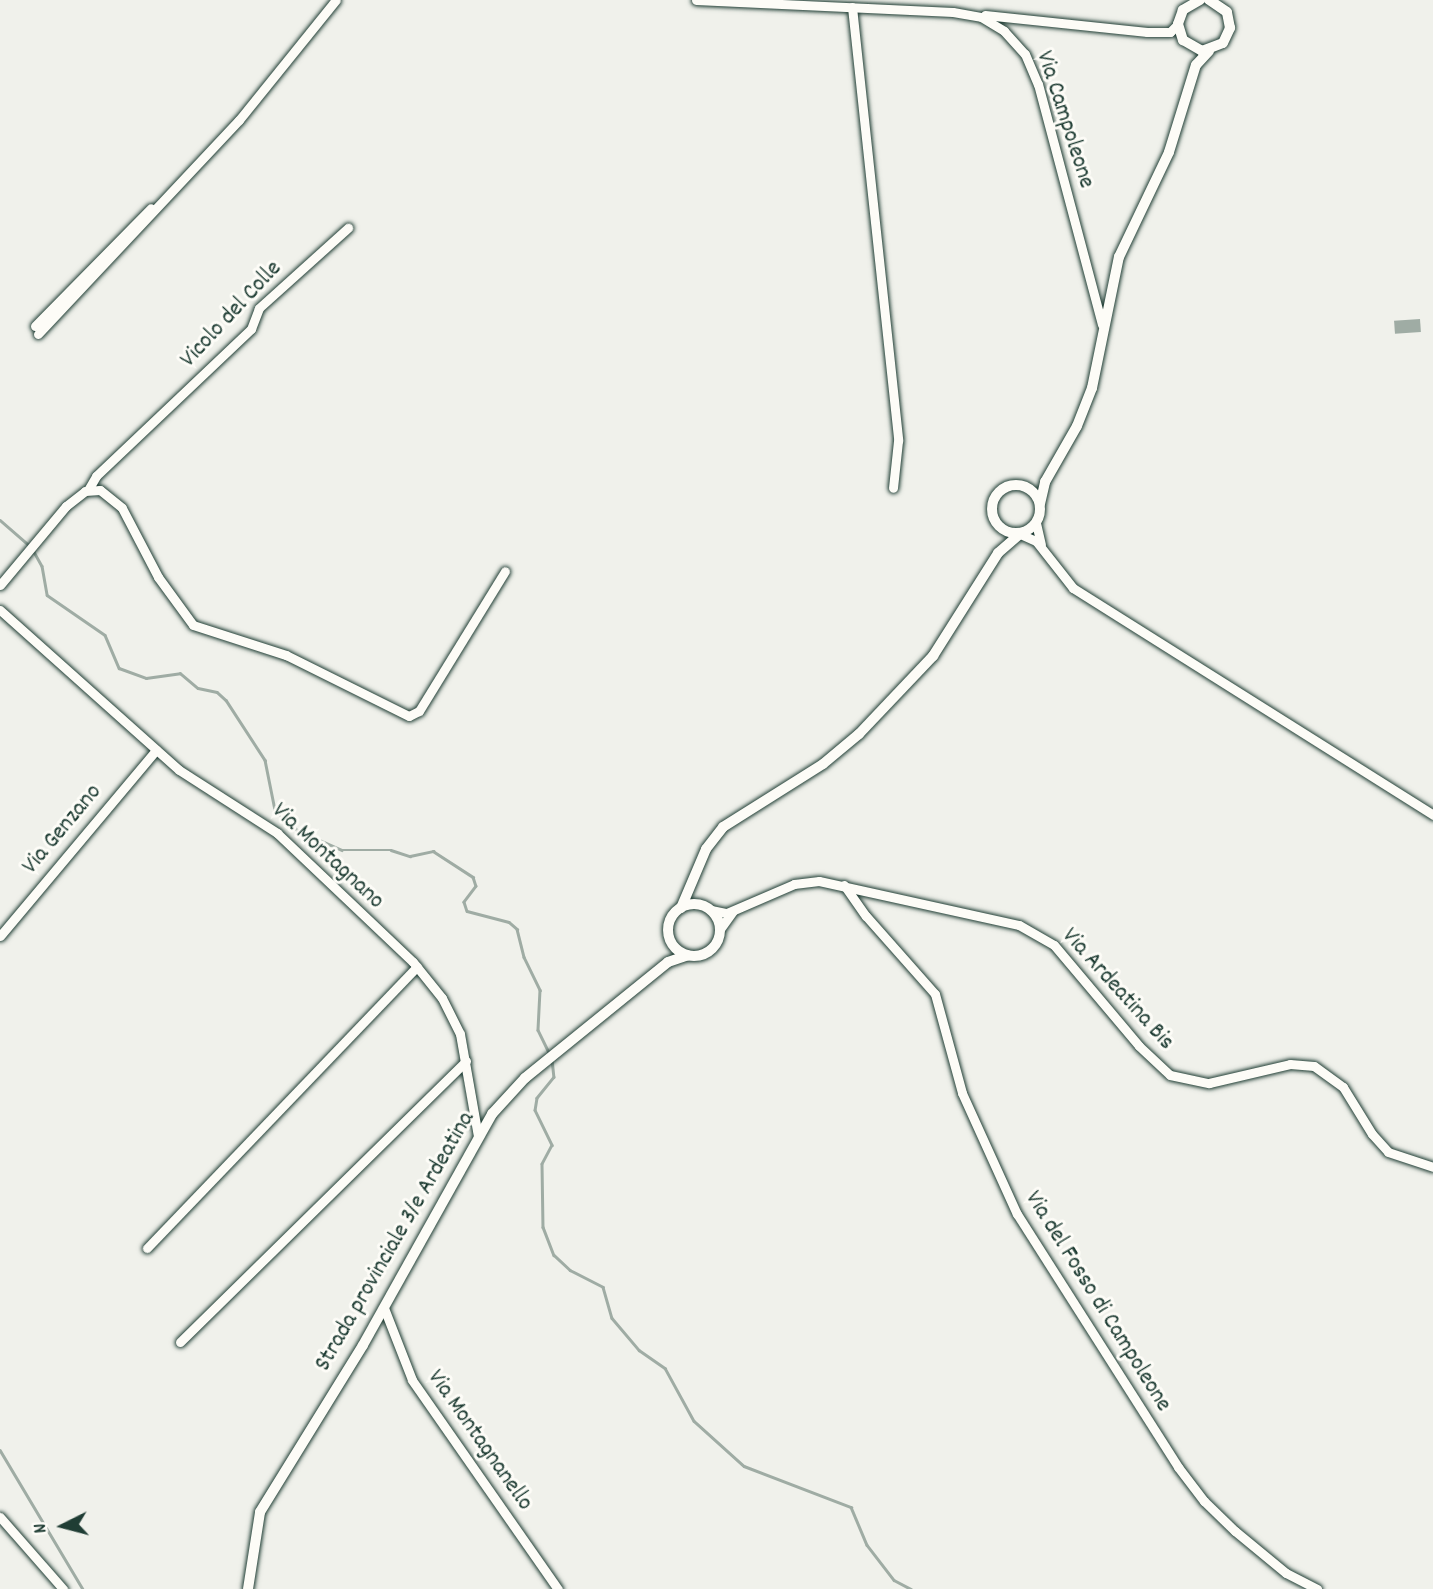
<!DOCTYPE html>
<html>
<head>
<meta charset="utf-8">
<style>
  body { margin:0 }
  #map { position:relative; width:1433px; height:1589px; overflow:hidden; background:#f0f1eb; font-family:Dekko,sans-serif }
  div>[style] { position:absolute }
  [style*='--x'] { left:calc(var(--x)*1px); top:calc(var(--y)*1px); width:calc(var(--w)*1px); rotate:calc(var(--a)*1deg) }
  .water>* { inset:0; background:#9faca4; transform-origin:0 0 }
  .stream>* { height:2.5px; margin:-1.25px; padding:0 1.25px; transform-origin:1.25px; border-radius:1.25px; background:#9faca4 }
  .roads { filter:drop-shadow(0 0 2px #1f3d34) drop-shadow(0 0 2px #1f3d34) }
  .minor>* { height:9px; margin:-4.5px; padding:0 4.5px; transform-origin:4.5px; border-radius:4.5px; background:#fdfcf7 }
  .major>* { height:10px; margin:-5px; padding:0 5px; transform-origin:5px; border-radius:5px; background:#fdfcf7 }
  .major>.ring { margin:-5px; padding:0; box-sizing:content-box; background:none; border:10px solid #fdfcf7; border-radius:50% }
  span { translate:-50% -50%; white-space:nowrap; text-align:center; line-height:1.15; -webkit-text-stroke:6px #fdfcf7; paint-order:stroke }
  .street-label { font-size:24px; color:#1f3d34 }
  .north { position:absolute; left:28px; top:1491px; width:70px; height:70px; -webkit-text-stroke:5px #fdfcf7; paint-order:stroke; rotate:264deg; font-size:19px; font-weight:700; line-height:28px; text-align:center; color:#1f3d34 }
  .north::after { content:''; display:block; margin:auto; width:24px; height:32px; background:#1f3d34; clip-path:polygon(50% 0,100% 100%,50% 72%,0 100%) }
</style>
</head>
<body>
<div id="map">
  <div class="water">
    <div style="left:1420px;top:319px;width:13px;height:26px;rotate:86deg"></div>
  </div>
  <div class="stream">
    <div style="--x:0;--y:520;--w:38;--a:41"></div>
    <div style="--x:33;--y:550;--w:18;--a:61"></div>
    <div style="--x:42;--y:566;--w:29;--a:80"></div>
    <div style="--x:47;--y:595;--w:70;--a:34.6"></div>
    <div style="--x:105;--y:635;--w:36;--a:67"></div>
    <div style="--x:119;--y:668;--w:29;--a:20"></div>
    <div style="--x:146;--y:678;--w:34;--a:-8"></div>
    <div style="--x:180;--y:673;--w:23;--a:40"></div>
    <div style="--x:198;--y:688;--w:19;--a:12"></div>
    <div style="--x:217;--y:692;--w:12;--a:42"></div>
    <div style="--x:226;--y:700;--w:72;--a:57"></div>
    <div style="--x:265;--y:760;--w:51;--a:78.7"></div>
    <div style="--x:275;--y:810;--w:30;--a:42"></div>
    <div style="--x:297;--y:830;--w:49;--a:24"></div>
    <div style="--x:342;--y:850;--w:49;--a:0"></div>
    <div style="--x:391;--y:850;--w:20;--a:18"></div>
    <div style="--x:410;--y:856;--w:24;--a:-12"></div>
    <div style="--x:433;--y:851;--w:48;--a:33"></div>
    <div style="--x:473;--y:877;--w:9;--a:72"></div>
    <div style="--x:476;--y:886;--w:20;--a:127"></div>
    <div style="--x:464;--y:902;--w:9;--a:72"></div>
    <div style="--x:467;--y:911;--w:43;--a:14.7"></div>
    <div style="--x:509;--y:922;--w:11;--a:41"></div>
    <div style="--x:517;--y:929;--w:29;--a:76"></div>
    <div style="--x:524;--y:957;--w:37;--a:64"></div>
    <div style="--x:540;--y:990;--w:40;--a:92.9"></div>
    <div style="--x:538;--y:1030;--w:25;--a:64"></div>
    <div style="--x:552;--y:1059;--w:18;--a:84"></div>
    <div style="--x:554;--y:1077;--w:27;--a:129"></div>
    <div style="--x:537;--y:1098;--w:12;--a:99"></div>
    <div style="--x:535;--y:1110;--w:39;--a:64"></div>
    <div style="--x:552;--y:1145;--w:21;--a:118"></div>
    <div style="--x:542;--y:1164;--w:63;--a:89.1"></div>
    <div style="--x:543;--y:1227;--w:30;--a:69"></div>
    <div style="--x:554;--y:1255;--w:22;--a:43"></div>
    <div style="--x:570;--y:1270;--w:37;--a:27"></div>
    <div style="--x:603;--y:1287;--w:32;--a:74"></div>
    <div style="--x:612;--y:1318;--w:42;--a:49.8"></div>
    <div style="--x:639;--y:1350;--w:32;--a:35"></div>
    <div style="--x:665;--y:1368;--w:60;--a:61.3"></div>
    <div style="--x:694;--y:1421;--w:67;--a:42"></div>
    <div style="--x:744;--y:1466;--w:115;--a:21"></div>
    <div style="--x:851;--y:1507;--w:41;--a:67.2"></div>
    <div style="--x:867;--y:1545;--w:44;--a:52.4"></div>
    <div style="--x:894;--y:1580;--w:19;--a:28"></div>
    <div style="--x:0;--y:1450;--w:162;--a:59.2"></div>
  </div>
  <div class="roads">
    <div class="minor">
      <div style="--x:696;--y:0;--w:257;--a:2.7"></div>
      <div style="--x:953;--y:12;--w:28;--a:10"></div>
      <div style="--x:981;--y:17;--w:27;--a:31"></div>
      <div style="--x:1004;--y:31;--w:31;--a:48"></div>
      <div style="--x:1025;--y:54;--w:33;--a:67"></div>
      <div style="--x:1038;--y:84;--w:249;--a:75.1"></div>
      <div style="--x:852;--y:7;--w:436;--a:83.9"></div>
      <div style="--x:898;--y:441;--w:47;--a:96.1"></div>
      <div style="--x:985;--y:15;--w:163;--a:6"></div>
      <div style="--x:1147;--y:32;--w:23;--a:0"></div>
      <div style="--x:1170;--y:32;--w:11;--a:-45"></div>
      <div style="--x:35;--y:326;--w:165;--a:-45.5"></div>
      <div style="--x:38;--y:334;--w:294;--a:-46.8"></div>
      <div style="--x:239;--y:120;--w:154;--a:-51.1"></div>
      <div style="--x:88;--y:490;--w:16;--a:-60"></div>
      <div style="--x:96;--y:476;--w:214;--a:-43.5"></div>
      <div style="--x:251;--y:329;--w:22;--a:-69"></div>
      <div style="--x:259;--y:308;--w:120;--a:-42"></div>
      <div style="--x:1036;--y:523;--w:22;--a:77"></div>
      <div style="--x:1020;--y:534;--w:17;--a:24"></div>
      <div style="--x:1036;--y:541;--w:60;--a:51.8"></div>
      <div style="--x:1073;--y:588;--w:426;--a:32.2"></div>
      <div style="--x:0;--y:585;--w:103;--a:-50.1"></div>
      <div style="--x:66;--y:506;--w:24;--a:-38"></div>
      <div style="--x:85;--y:491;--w:15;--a:-4"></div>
      <div style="--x:100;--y:490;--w:28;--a:39"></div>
      <div style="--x:122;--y:508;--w:78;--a:62.4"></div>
      <div style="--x:158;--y:577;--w:59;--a:53.9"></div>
      <div style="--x:193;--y:625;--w:98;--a:17.9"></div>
      <div style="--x:286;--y:655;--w:137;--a:26.4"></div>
      <div style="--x:409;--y:716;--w:11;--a:-27"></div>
      <div style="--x:419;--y:711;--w:164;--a:-58.4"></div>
      <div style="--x:0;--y:610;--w:240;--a:41.8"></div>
      <div style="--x:179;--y:770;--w:117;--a:32.7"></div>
      <div style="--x:277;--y:833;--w:187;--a:43.5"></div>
      <div style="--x:413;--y:962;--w:46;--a:51.1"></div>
      <div style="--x:442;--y:998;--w:40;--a:63.4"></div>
      <div style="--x:460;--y:1034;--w:104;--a:80"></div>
      <div style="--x:844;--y:885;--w:38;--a:55"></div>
      <div style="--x:866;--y:916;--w:104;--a:48.5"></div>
      <div style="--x:935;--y:994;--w:103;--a:74.7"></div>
      <div style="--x:962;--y:1093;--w:133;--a:65.6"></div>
      <div style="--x:1017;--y:1214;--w:300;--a:57.5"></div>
      <div style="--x:1178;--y:1467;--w:43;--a:52.6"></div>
      <div style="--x:1204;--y:1501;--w:43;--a:44.1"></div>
      <div style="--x:1235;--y:1531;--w:66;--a:39.5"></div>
      <div style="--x:1286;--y:1573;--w:35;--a:27"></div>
      <div style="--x:711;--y:910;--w:16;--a:11"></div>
      <div style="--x:727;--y:913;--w:73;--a:-23.4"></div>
      <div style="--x:794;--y:884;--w:25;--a:-7"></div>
      <div style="--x:819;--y:881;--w:205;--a:12.4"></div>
      <div style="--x:1019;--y:925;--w:40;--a:29.7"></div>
      <div style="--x:1054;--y:945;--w:132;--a:49.9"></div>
      <div style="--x:1139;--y:1046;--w:42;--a:43.1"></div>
      <div style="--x:1170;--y:1075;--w:40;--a:12"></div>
      <div style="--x:1209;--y:1083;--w:83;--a:-13.2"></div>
      <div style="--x:1290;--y:1064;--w:24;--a:5"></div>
      <div style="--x:1314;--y:1066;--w:36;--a:36"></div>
      <div style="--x:1343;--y:1087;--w:55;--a:58.3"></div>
      <div style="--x:1372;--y:1134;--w:24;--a:48"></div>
      <div style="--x:1388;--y:1152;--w:47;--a:18.4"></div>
      <div style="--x:720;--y:929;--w:22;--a:-54"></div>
      <div style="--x:0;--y:936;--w:243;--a:-50"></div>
      <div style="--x:147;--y:1248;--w:390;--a:-46.2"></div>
      <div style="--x:384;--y:1308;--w:77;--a:68.7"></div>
      <div style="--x:412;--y:1380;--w:255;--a:55.1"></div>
      <div style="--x:180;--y:1342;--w:401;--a:-44.5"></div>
      <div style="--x:0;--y:1517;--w:96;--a:48.8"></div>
    </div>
    <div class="major">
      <div style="--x:1200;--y:0;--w:20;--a:150"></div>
      <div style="--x:1183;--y:10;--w:15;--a:110"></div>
      <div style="--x:1178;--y:24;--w:17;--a:73"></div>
      <div style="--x:1183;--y:40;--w:22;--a:30"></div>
      <div style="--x:1202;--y:51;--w:22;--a:-21"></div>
      <div style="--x:1223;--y:43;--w:17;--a:-65"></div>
      <div style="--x:1230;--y:28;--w:16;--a:-101"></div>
      <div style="--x:1227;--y:12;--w:22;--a:-146"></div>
      <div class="ring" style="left:992px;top:485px;width:38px;height:38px"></div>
      <div style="--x:1040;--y:504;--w:23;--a:-77"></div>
      <div style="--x:1045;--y:482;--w:64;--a:-60.3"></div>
      <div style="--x:1077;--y:426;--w:41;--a:-68.5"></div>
      <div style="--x:1092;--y:388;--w:134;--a:-78.4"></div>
      <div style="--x:1119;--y:257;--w:116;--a:-64.5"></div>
      <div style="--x:1169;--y:152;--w:91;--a:-72.8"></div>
      <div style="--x:1196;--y:65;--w:19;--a:-47"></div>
      <div class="ring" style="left:668px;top:904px;width:42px;height:42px"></div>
      <div style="--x:681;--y:908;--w:64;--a:-67"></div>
      <div style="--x:706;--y:849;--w:28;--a:-52"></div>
      <div style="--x:723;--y:827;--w:118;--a:-32.2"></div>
      <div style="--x:823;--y:764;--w:47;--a:-39.8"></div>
      <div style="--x:859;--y:734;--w:108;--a:-46.5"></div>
      <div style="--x:933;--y:656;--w:122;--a:-57.7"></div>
      <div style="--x:998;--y:553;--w:29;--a:-41"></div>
      <div style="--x:248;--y:1589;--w:78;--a:-81.1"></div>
      <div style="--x:260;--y:1512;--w:196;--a:-58.3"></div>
      <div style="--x:363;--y:1345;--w:265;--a:-60.8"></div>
      <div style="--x:492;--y:1114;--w:49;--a:-47.5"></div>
      <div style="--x:525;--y:1078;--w:184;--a:-39"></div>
      <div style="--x:668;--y:962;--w:21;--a:-19"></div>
    </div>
  </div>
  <div class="street-label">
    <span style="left:1064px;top:120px;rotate:72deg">Via Campoleone</span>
    <span style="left:232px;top:315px;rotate:-47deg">Vicolo del Colle</span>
    <span style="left:63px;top:830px;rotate:-50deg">Via Genzano</span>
    <span style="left:327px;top:857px;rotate:43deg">Via Montagnano</span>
    <span style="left:1117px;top:990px;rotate:48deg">Via Ardeatina Bis</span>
    <span style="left:396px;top:1242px;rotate:-60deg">Strada provinciale 3/e Ardeatina</span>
    <span style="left:1097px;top:1302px;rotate:58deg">Via del Fosso di Campoleone</span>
    <span style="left:479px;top:1441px;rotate:55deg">Via Montagnanello</span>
  </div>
  <div class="north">N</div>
</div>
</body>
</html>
